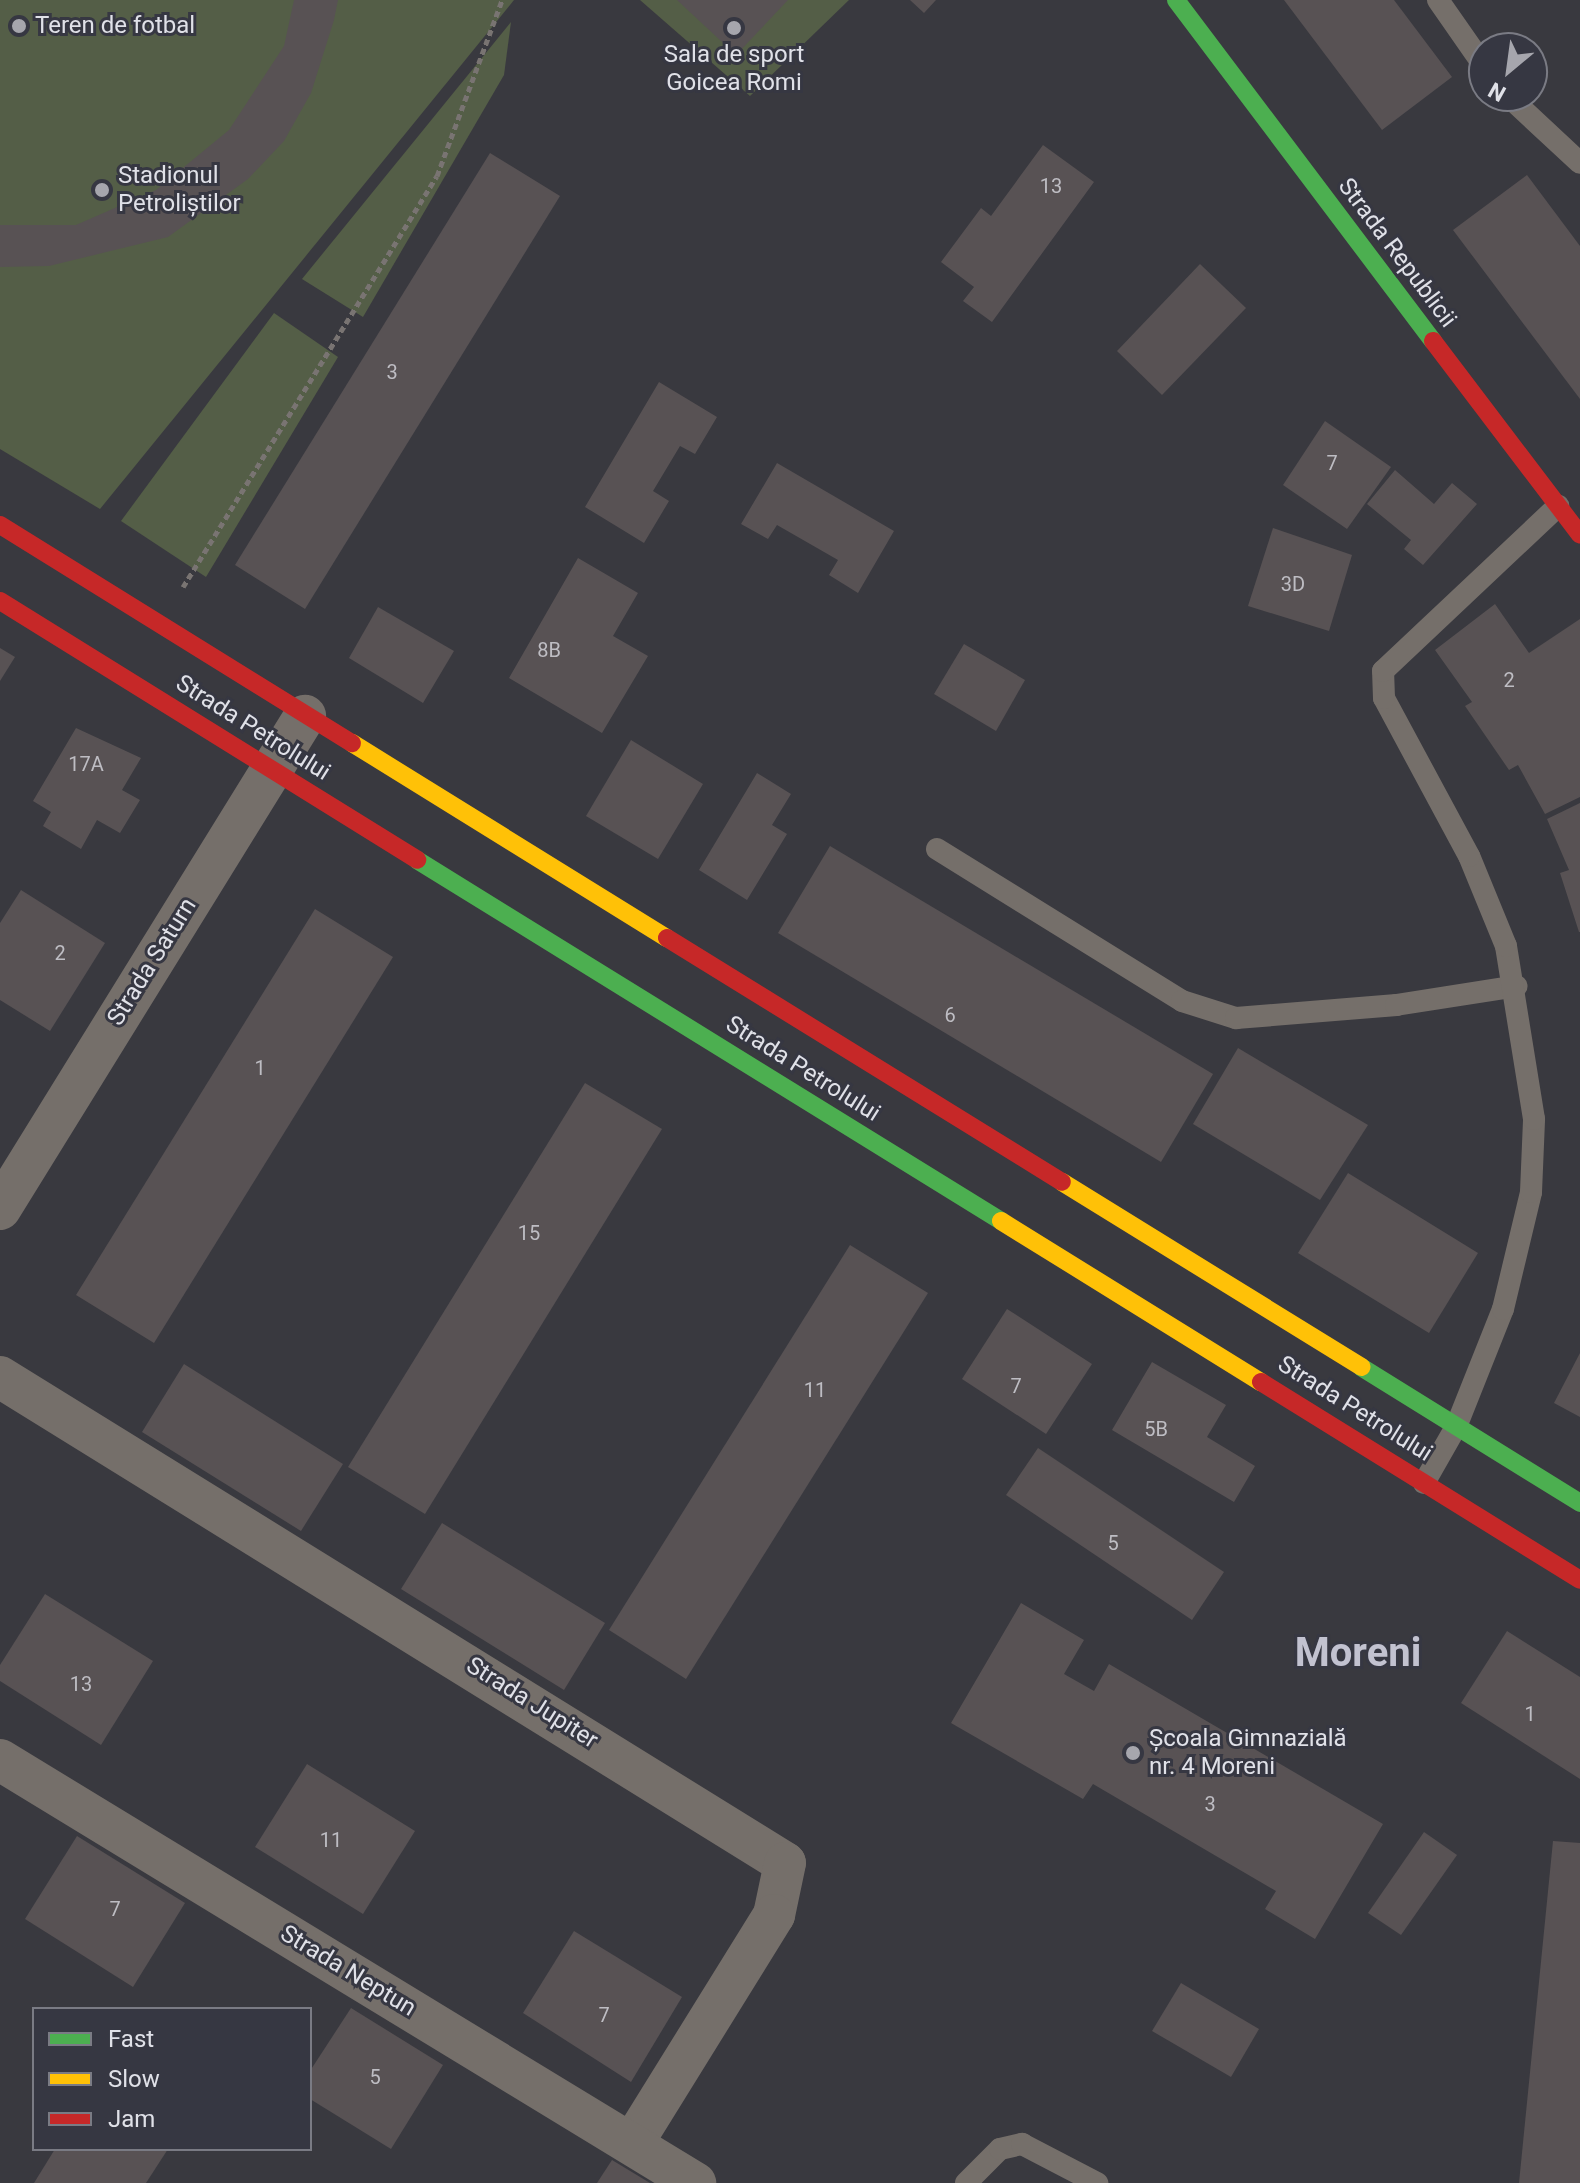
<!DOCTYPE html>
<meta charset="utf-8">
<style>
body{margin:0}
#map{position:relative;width:1580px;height:2183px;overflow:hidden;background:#39393f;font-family:Roboto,sans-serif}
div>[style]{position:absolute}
.green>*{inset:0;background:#545e47}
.building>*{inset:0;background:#585254}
.path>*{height:5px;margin-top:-2.5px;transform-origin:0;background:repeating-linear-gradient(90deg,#797472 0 6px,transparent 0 10px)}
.lane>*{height:22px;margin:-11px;padding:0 11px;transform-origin:11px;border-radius:11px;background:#756f6a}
.street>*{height:42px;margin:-21px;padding:0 21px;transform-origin:21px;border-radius:21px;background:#756f6a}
.fast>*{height:18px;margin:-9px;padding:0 9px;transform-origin:9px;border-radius:9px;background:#4caf50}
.slow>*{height:18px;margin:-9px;padding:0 9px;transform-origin:9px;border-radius:9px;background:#ffc107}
.jam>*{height:18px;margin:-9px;padding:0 9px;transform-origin:9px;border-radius:9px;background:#c62828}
.dots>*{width:22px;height:22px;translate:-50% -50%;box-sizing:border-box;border:4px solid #363742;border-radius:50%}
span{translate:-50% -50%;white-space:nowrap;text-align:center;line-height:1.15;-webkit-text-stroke:6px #363742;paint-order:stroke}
.number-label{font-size:20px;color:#bebdc3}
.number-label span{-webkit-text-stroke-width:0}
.poi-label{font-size:24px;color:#e0e1e8}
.left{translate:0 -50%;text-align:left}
.street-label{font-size:24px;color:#e0e1e8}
.town-label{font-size:40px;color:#c2c2d0;font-weight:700}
.legend{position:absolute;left:32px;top:2007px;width:280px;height:144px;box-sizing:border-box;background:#363742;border:2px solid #7a7b84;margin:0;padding:10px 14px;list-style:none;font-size:24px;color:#e0e1e8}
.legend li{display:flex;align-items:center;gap:16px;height:40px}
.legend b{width:40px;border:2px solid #7a7b84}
.north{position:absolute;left:1468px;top:32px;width:80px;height:80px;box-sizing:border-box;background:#363742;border:2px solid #7a7b84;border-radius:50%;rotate:209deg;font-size:22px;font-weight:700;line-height:32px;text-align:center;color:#e0e1e8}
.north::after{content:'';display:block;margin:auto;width:28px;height:36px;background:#a6a6ad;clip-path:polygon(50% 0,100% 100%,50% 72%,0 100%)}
</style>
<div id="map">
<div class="green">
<div style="clip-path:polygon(0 0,514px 0,100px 509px,0 449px)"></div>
<div style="clip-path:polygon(640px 0,849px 0,750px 96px)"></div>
<div style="clip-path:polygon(511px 22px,504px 75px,363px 317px,302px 279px)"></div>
<div style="clip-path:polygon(274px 313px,338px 357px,206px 577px,121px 521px)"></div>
</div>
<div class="building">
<div style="clip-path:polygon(294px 0,338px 0,334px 20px,311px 93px,284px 141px,248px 179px,168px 237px,49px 266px,0 267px,0 225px,76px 225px,156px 190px,229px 130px,284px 46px)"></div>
<div style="clip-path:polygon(677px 0,788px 0,736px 55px)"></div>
<div style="clip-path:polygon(910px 0,936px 0,924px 13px)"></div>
<div style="clip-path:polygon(1284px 0,1394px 0,1452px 77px,1382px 130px)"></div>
<div style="clip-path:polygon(1043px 145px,1094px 182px,992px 322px,963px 301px,974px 287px,941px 262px,981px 208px,991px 216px)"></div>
<div style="clip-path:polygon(490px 153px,560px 196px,305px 609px,235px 565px)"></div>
<div style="clip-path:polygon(1527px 175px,1580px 246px,1580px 399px,1453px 230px)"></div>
<div style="clip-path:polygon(1200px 264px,1246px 308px,1162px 395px,1117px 351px)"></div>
<div style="clip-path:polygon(659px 382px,717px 417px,695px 454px,680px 446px,653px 491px,669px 501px,644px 543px,585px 507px)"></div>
<div style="clip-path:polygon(1325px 421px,1391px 467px,1347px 529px,1283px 485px)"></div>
<div style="clip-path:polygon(777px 463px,894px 531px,858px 593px,829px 575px,838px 560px,777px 525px,768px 539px,741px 524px)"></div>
<div style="clip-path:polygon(1395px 470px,1434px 504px,1452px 483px,1477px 504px,1423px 565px,1404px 549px,1411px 540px,1367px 504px)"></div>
<div style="clip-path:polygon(1273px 528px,1352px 555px,1329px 631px,1248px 606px)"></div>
<div style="clip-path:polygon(578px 558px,638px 593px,613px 636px,648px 656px,602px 733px,509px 678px)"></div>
<div style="clip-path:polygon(1495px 604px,1529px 653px,1580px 619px,1580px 797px,1545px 814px,1518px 765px,1509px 770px,1465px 706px,1472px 702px,1435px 650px)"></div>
<div style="clip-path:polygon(378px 607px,454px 651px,423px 703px,349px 658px)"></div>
<div style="clip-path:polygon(964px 644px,1025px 680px,996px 731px,934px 694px)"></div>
<div style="clip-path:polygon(0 648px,15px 657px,0 681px)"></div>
<div style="clip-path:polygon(76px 728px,141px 758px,122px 790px,140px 800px,120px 833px,97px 820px,81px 849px,43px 826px,51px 812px,33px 801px)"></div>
<div style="clip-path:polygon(631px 740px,703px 784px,658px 859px,586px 816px)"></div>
<div style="clip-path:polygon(757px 773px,791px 794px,772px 825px,787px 834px,747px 900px,699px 870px)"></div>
<div style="clip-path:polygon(1580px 803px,1580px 932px,1579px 932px,1560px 873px,1569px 870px,1547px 819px)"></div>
<div style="clip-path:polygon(830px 846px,1213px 1074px,1161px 1162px,778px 933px)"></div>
<div style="clip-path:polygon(21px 890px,105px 943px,50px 1031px,0 1000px,0 923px)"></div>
<div style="clip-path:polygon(315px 909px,393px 957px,154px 1343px,76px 1295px)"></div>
<div style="clip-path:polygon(1238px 1048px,1368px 1125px,1320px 1200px,1193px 1124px)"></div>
<div style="clip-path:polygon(585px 1083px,662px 1129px,425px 1514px,348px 1467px)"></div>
<div style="clip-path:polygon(1348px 1173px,1478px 1253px,1429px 1333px,1298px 1253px)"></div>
<div style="clip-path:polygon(850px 1245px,928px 1293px,686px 1679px,609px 1630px)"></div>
<div style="clip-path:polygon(1007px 1309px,1092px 1364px,1046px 1434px,962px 1379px)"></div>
<div style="clip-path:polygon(1580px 1353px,1580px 1417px,1554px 1403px)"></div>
<div style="clip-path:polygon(1152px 1362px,1226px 1405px,1207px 1437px,1255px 1466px,1234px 1502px,1112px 1430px)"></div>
<div style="clip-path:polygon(184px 1364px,343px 1464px,301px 1531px,142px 1432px)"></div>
<div style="clip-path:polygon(1038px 1448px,1224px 1572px,1192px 1620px,1006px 1495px)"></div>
<div style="clip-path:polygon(442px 1523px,605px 1623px,564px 1690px,401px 1589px)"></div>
<div style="clip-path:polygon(45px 1594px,153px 1661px,101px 1745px,0 1681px,0 1665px)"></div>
<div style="clip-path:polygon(1021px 1603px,1084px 1640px,1064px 1674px,1094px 1691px,1109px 1664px,1383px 1824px,1315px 1939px,1265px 1909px,1276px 1891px,1093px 1784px,1083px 1799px,951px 1723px)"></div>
<div style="clip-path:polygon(1507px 1631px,1580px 1677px,1580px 1779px,1461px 1703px)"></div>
<div style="clip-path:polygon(307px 1764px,415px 1831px,363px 1914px,255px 1847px)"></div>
<div style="clip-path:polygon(1424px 1832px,1457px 1855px,1401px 1935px,1368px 1913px)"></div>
<div style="clip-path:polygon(77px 1836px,185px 1903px,133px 1987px,25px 1919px)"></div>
<div style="clip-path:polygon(1553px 1841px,1580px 1843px,1580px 2183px,1519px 2183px)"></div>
<div style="clip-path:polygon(574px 1931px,682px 1997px,631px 2082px,523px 2013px)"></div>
<div style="clip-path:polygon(1181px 1983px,1259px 2029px,1231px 2077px,1152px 2031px)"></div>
<div style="clip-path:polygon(351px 2008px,443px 2065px,391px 2149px,310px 2099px,310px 2071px)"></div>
<div style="clip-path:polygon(55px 2149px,168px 2149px,146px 2183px,34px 2183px)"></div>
<div style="clip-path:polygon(612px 2160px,650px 2183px,597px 2183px)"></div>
</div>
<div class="path">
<div style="left:183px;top:587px;width:483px;rotate:-58.3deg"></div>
<div style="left:437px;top:176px;width:188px;rotate:-69.7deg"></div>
</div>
<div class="lane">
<div style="left:1438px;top:0;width:80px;rotate:55.1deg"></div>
<div style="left:1508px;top:96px;width:98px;rotate:42.9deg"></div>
<div style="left:937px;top:849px;width:288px;rotate:31.8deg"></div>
<div style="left:1182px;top:1001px;width:57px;rotate:17.5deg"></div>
<div style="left:1236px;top:1018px;width:161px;rotate:-4.6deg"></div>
<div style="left:1396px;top:1005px;width:122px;rotate:-8.9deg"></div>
<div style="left:1424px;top:1483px;width:64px;rotate:-60.3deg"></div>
<div style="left:1456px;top:1427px;width:127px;rotate:-68.3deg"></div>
<div style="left:1503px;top:1309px;width:120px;rotate:-76.5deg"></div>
<div style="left:1531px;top:1192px;width:73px;rotate:-87.6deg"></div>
<div style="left:1534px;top:1119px;width:175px;rotate:-99.2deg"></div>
<div style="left:1506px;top:946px;width:97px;rotate:-112.3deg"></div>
<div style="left:1469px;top:856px;width:179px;rotate:-118.3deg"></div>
<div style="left:1384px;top:698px;width:27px;rotate:-92deg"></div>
<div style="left:1383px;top:671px;width:241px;rotate:-43.3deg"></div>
<div style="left:966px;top:2183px;width:48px;rotate:-45deg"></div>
<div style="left:1000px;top:2149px;width:23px;rotate:-13deg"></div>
<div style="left:1022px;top:2144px;width:85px;rotate:27.5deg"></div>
</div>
<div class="street">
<div style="left:0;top:1209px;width:580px;rotate:-58.26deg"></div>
<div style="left:0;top:1377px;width:923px;rotate:31.76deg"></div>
<div style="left:785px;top:1863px;width:53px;rotate:101.9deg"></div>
<div style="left:774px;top:1915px;width:269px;rotate:121.8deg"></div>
<div style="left:0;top:1760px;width:814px;rotate:31.33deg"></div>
</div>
<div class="fast">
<div style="left:1176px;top:0;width:427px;rotate:53deg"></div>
<div style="left:417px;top:860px;width:687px;rotate:31.72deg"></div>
<div style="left:1361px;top:1367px;width:258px;rotate:31.8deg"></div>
</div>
<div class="slow">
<div style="left:352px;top:743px;width:370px;rotate:31.8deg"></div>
<div style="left:1062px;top:1182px;width:352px;rotate:31.7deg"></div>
<div style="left:1001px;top:1221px;width:306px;rotate:31.8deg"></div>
</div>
<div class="jam">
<div style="left:1433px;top:341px;width:243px;rotate:52.8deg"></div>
<div style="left:0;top:525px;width:414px;rotate:31.8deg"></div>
<div style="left:0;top:601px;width:491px;rotate:31.8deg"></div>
<div style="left:667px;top:938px;width:464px;rotate:31.7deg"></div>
<div style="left:1261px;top:1382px;width:375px;rotate:31.8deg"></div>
</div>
<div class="dots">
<div style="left:19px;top:26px;background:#a6a6ad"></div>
<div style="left:734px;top:28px;background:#a6a6ad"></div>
<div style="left:102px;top:190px;background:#a6a6ad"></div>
<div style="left:1133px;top:1753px;background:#a6a6ad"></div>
</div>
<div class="number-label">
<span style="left:1051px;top:186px">13</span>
<span style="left:392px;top:372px">3</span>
<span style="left:1332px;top:463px">7</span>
<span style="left:1293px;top:584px">3D</span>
<span style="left:549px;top:650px">8B</span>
<span style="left:1509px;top:680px">2</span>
<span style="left:86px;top:764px">17A</span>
<span style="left:60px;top:953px">2</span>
<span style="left:950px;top:1015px">6</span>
<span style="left:260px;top:1068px">1</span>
<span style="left:529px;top:1233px">15</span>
<span style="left:1016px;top:1386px">7</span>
<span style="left:815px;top:1390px">11</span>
<span style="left:1156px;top:1429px">5B</span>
<span style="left:1113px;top:1543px">5</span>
<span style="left:81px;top:1684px">13</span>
<span style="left:1530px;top:1714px">1</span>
<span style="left:1210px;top:1804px">3</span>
<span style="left:331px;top:1840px">11</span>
<span style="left:115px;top:1909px">7</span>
<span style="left:604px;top:2015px">7</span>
<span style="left:375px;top:2077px">5</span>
</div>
<div class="poi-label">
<span class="left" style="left:35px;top:26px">Teren de fotbal</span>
<span style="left:734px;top:69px">Sala de sport<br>Goicea Romi</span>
<span class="left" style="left:118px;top:190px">Stadionul<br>Petroliștilor</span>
<span class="left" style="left:1149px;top:1753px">Școala Gimnazială<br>nr. 4 Moreni</span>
</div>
<div class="street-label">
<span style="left:1397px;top:253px;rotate:53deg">Strada Republicii</span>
<span style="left:253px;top:728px;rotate:32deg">Strada Petrolului</span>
<span style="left:152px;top:962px;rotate:-58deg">Strada Saturn</span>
<span style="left:803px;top:1069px;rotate:32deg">Strada Petrolului</span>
<span style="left:1355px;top:1409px;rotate:32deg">Strada Petrolului</span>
<span style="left:532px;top:1703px;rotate:32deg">Strada Jupiter</span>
<span style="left:348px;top:1971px;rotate:31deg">Strada Neptun</span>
</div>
<div class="town-label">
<span style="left:1358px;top:1653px">Moreni</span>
</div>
<ul class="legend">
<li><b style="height:10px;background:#4caf50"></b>Fast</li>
<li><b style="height:10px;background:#ffc107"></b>Slow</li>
<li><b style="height:10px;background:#c62828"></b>Jam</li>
</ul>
<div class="north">N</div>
</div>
